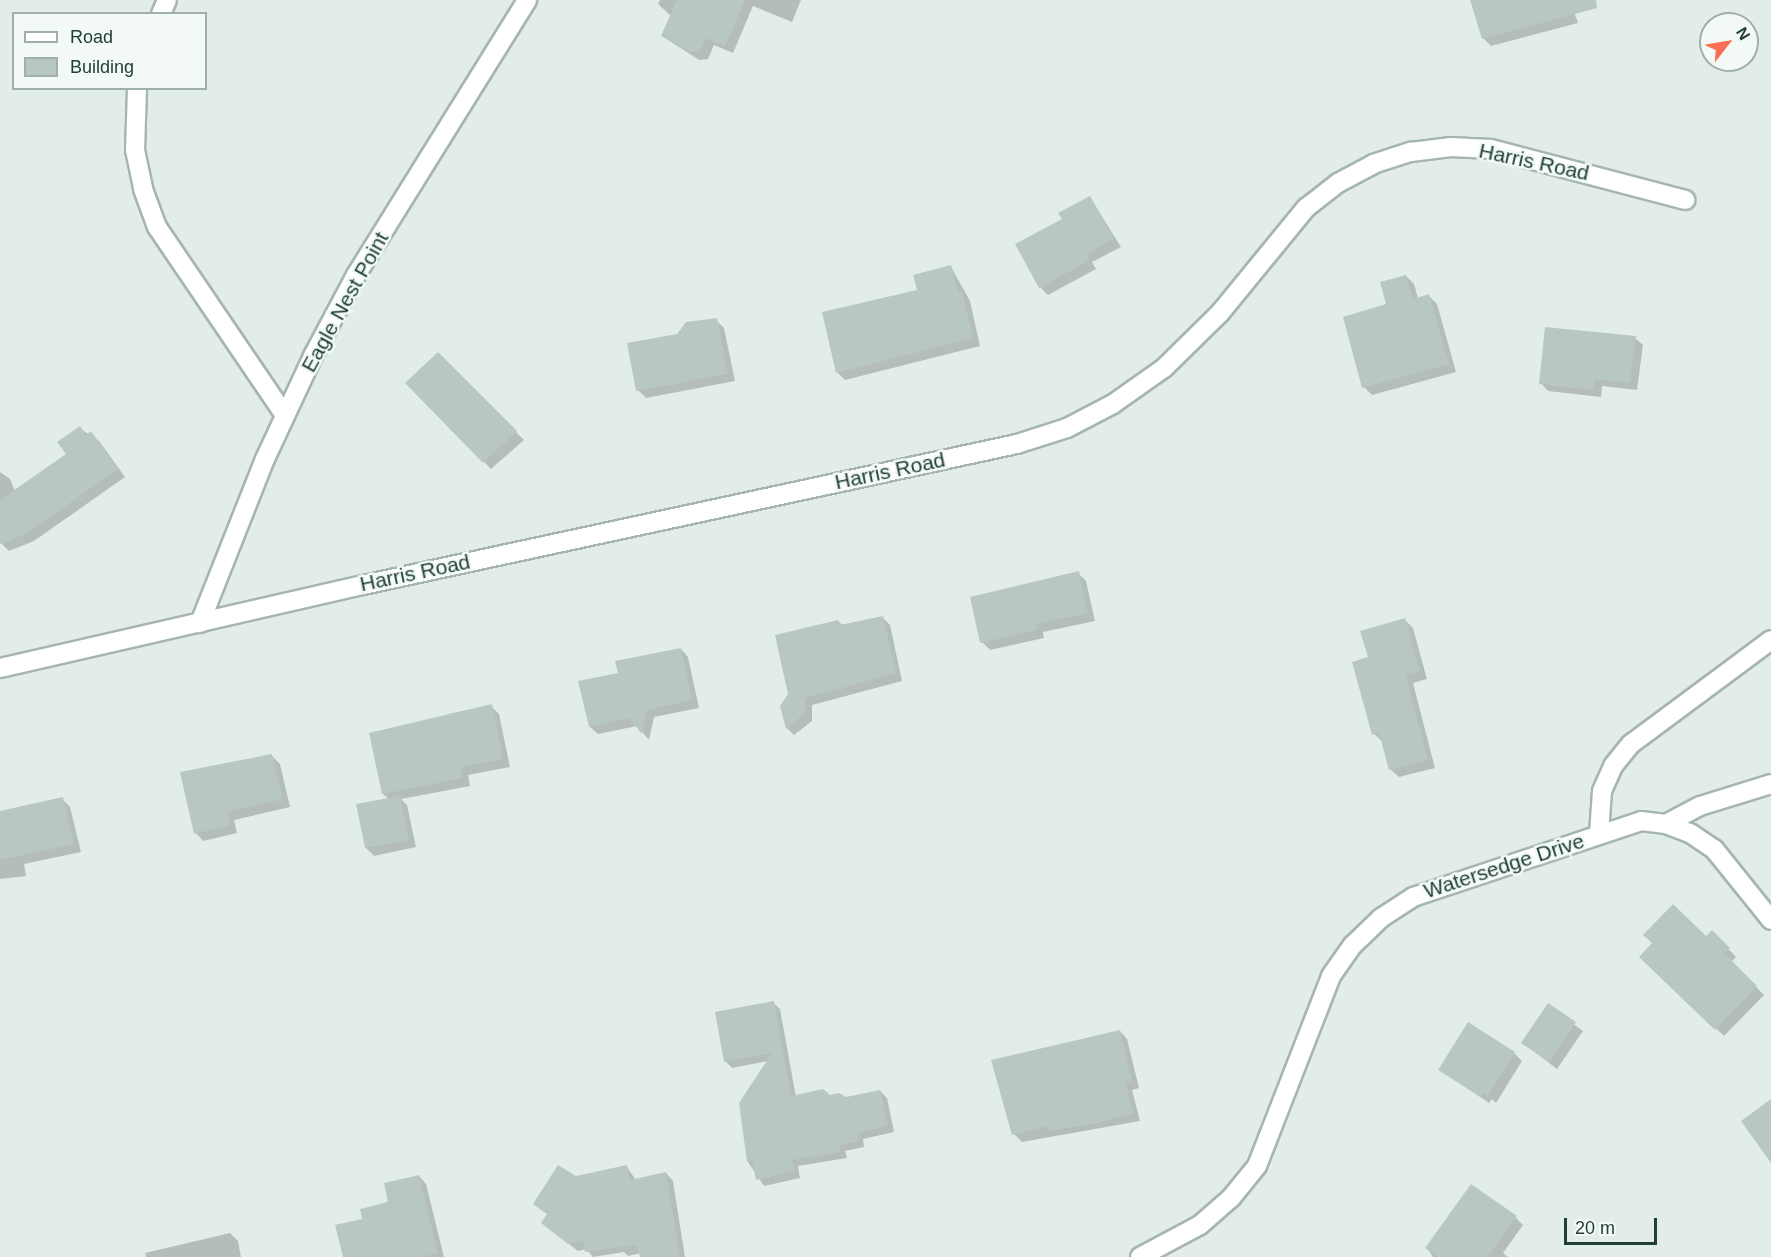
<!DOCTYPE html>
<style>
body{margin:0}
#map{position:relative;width:1771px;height:1257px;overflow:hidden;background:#e3ede8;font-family:Helvetica,sans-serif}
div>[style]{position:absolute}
.shadow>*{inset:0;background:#0003}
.building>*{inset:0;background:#b8c8c0}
.roads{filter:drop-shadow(2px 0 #a5b6af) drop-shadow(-2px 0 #a5b6af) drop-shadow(0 2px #a5b6af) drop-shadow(0 -2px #a5b6af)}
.minor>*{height:18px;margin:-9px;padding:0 9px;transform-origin:9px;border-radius:9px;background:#fff}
span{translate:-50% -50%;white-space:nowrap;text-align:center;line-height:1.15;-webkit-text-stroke:5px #f3faf6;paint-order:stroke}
.street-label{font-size:21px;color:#214035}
.legend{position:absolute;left:12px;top:12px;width:195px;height:78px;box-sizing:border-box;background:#f3faf6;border:2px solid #9fb0a9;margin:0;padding:8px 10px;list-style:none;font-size:18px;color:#214035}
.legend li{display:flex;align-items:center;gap:12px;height:30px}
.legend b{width:30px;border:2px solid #9fb0a9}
.north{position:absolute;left:1699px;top:12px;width:60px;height:60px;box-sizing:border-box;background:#f3faf6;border:2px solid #9fb0a9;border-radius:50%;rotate:59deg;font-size:16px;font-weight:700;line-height:24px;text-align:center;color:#214035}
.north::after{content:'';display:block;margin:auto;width:21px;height:27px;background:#f96e55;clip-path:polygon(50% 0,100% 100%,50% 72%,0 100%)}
.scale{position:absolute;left:1564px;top:1218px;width:93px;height:27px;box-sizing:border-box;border:3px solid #214035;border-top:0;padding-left:8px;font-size:18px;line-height:21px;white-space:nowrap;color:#214035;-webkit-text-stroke:4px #f3faf6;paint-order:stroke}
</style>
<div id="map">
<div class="shadow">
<div style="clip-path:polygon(660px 0,801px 0,792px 22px,753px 6px,733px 53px,714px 45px,708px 59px,699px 60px,662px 36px,671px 16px,658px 4px)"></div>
<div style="clip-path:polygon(1472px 0,1588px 0,1574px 12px,1578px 23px,1491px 46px,1483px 38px)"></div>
<div style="clip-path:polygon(1090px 197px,1121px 247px,1092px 262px,1096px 269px,1048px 295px,1040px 287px,1064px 219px)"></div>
<div style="clip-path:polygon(951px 267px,970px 301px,980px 346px,845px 380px,837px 372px,918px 291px)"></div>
<div style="clip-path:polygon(1406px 276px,1414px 284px,1418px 299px,1429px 296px,1437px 304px,1456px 372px,1372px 395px,1364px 387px,1388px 306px)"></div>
<div style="clip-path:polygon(716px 320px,724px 328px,735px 381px,646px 398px,638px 390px,677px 335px)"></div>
<div style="clip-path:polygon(1635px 338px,1643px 345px,1637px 390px,1602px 386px,1601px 397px,1548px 391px,1541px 383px)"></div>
<div style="clip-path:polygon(438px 354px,524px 440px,491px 469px,407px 383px)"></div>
<div style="clip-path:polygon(79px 428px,99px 441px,125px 477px,34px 541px,9px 551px,0 542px,0 472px,10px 479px,15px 491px,68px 454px)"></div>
<div style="clip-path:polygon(1078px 573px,1086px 581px,1095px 621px,1043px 632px,1044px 638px,990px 650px,982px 642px)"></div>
<div style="clip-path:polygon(882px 617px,890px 625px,902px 681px,812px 705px,812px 721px,794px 735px,787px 728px,838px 621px,843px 626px)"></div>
<div style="clip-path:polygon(1405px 620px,1413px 628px,1427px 679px,1413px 683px,1435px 768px,1399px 777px,1391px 770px,1383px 742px,1374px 734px,1370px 658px)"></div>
<div style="clip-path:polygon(681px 649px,688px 657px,699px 708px,654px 717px,649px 740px,637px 726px,598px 734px,590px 727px,619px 674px)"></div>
<div style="clip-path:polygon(491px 706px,499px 714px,510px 767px,468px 775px,470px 786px,401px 799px,407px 805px,416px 847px,374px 856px,366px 848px,389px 799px,383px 794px,449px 719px,448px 714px)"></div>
<div style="clip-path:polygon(272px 756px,280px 764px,290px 807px,234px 820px,237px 833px,203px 841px,196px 833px)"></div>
<div style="clip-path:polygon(62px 799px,70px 807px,81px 852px,24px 864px,26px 876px,0 879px,0 813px)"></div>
<div style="clip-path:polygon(1712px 932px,1736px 957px,1731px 962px,1764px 995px,1724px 1036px,1641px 957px,1706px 938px)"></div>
<div style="clip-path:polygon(773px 1003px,780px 1009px,796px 1097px,846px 1099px,880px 1091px,887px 1098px,894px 1132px,863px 1139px,864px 1147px,845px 1151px,847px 1158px,798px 1166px,800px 1178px,764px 1186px,748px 1162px,768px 1061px,732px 1068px,725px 1061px)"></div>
<div style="clip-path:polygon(1548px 1005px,1583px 1031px,1557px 1069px,1523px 1043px)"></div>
<div style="clip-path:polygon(1120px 1031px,1127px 1039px,1139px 1088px,1132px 1090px,1140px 1121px,1022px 1142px,1014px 1134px)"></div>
<div style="clip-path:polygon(1514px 1053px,1522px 1061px,1496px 1103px,1492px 1099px,1489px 1103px,1440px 1070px)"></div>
<div style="clip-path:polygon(626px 1166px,636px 1180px,666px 1173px,673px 1181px,685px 1257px,642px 1257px,641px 1253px,628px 1256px,624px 1252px,593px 1257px,586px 1249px,578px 1251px,551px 1230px,548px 1215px,535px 1204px,576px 1177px)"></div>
<div style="clip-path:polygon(419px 1176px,426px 1184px,444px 1257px,344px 1257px,364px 1220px)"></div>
<div style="clip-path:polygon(1516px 1218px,1523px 1225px,1503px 1253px,1508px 1257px,1433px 1257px,1427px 1248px)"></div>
<div style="clip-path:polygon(230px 1233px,238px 1241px,241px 1257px,146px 1257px,145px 1253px)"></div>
</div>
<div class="building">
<div style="clip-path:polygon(677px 0,745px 0,725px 46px,706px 38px,700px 52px,690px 52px,661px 36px)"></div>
<div style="clip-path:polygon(1470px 0,1596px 0,1597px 8px,1482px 39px)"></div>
<div style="clip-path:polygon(1090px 196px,1114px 239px,1086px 254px,1090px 260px,1039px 288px,1015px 244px,1062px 219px,1058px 213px)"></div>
<div style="clip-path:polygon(951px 265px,958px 292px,962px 291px,973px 338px,836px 373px,822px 312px,917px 290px,913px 275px)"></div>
<div style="clip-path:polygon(1406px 275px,1413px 299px,1429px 294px,1449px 364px,1362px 388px,1343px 317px,1386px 304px,1380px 282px)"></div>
<div style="clip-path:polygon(717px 318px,728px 374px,636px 391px,627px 343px,677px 334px,686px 322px)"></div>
<div style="clip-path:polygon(1545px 327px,1636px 336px,1630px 383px,1595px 379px,1593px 390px,1539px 384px)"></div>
<div style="clip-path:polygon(438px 352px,517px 431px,483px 463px,405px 383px)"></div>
<div style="clip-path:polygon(80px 426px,86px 435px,91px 431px,118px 469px,26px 534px,0 544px,0 500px,66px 454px,57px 442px)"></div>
<div style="clip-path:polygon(1079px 571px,1088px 613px,1036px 624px,1037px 630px,980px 643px,970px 597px)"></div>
<div style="clip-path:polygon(883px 616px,896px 673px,805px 698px,805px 713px,786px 729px,780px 706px,788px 694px,775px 635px,838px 620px,840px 625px)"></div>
<div style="clip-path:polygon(1405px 618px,1420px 671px,1406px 675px,1428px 760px,1389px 770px,1379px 733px,1372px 735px,1352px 662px,1368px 657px,1360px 631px)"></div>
<div style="clip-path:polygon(681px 648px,692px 700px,647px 710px,642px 734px,629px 718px,589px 727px,578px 681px,618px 673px,615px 661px)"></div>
<div style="clip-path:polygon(492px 704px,503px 759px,461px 767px,463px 778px,382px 794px,369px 733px)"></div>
<div style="clip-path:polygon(272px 754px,283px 799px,227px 812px,230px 825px,194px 834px,180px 772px)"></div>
<div style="clip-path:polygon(400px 796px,409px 840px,365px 848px,356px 804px)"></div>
<div style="clip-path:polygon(63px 797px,74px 844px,0 860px,0 811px)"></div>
<div style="clip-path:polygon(1673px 904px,1706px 936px,1712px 930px,1730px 948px,1724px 953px,1757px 986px,1715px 1030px,1639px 957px,1652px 943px,1643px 935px)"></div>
<div style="clip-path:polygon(774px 1001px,791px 1096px,823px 1089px,830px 1095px,839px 1093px,846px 1097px,880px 1090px,888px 1126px,857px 1133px,859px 1141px,839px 1145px,841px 1152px,792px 1160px,795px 1171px,756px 1180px,752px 1161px,747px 1162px,739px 1103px,772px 1053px,724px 1062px,715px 1012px)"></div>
<div style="clip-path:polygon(1548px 1003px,1576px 1022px,1549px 1062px,1521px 1043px)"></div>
<div style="clip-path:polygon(1468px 1022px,1515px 1052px,1488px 1096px,1483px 1093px,1481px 1097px,1438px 1070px)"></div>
<div style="clip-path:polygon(1120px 1030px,1132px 1081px,1125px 1082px,1133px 1113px,1096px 1123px,1049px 1131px,1048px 1126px,1012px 1135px,991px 1060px)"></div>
<div style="clip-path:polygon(1771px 1099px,1771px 1163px,1741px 1121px)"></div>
<div style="clip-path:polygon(558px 1165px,576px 1176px,627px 1165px,630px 1180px,666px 1172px,680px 1257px,640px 1257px,637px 1245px,585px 1252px,583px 1241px,568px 1244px,541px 1223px,547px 1214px,533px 1204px)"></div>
<div style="clip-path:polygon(419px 1175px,438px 1253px,420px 1257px,343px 1257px,335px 1225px,362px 1219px,360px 1209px,388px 1202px,384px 1183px)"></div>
<div style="clip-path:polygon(1471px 1184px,1517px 1216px,1487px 1257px,1438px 1257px,1425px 1248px)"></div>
</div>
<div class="roads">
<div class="minor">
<div style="left:161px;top:14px;width:15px;rotate:-67deg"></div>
<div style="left:137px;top:88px;width:62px;rotate:91.8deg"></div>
<div style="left:135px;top:150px;width:40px;rotate:78deg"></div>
<div style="left:143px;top:189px;width:40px;rotate:69.8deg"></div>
<div style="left:157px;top:227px;width:227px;rotate:55.8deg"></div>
<div style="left:200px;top:623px;width:176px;rotate:-68.4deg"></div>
<div style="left:265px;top:459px;width:114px;rotate:-65deg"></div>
<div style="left:313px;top:356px;width:92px;rotate:-62deg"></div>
<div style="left:356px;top:275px;width:324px;rotate:-58.1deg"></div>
<div style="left:0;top:668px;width:372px;rotate:-12.9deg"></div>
<div style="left:363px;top:585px;width:669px;rotate:-12.17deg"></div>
<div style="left:1017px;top:444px;width:52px;rotate:-17.7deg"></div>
<div style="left:1067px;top:428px;width:52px;rotate:-27.6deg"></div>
<div style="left:1113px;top:404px;width:62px;rotate:-35.2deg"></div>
<div style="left:1164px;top:368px;width:78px;rotate:-44.5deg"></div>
<div style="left:1220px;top:313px;width:136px;rotate:-50.7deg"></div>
<div style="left:1306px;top:208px;width:41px;rotate:-38deg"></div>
<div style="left:1338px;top:183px;width:40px;rotate:-28deg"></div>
<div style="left:1373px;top:164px;width:40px;rotate:-18deg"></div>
<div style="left:1411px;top:152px;width:40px;rotate:-7.1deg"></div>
<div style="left:1451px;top:147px;width:40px;rotate:2.9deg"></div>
<div style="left:1491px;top:149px;width:201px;rotate:14.7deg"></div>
<div style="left:1666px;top:824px;width:38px;rotate:-28deg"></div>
<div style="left:1700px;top:806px;width:74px;rotate:-17.2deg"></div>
<div style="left:1599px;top:834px;width:43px;rotate:-86deg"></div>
<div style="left:1602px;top:791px;width:27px;rotate:-66deg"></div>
<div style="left:1613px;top:766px;width:28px;rotate:-51deg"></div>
<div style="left:1631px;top:744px;width:174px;rotate:-36.6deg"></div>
<div style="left:1140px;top:1257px;width:68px;rotate:-28.1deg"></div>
<div style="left:1200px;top:1225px;width:41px;rotate:-41.1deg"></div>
<div style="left:1231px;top:1198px;width:41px;rotate:-50.9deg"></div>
<div style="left:1257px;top:1166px;width:204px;rotate:-68.7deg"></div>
<div style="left:1331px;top:976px;width:38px;rotate:-55deg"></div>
<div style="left:1353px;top:945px;width:39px;rotate:-44deg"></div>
<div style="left:1381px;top:918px;width:38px;rotate:-33deg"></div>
<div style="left:1413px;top:897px;width:240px;rotate:-18.4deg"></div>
<div style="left:1641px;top:821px;width:25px;rotate:7deg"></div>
<div style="left:1666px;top:824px;width:26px;rotate:21deg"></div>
<div style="left:1690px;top:833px;width:29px;rotate:34deg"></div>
<div style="left:1714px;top:849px;width:91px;rotate:51.2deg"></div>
</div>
</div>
<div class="street-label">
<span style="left:1534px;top:162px;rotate:12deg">Harris Road</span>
<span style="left:345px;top:302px;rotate:-61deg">Eagle Nest Point</span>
<span style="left:890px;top:471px;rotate:-12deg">Harris Road</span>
<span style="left:415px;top:573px;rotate:-12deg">Harris Road</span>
<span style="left:1504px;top:866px;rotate:-18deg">Watersedge Drive</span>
</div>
<ul class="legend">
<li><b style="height:8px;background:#fff"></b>Road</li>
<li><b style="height:16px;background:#b8c8c0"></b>Building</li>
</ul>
<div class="north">N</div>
<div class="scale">20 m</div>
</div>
